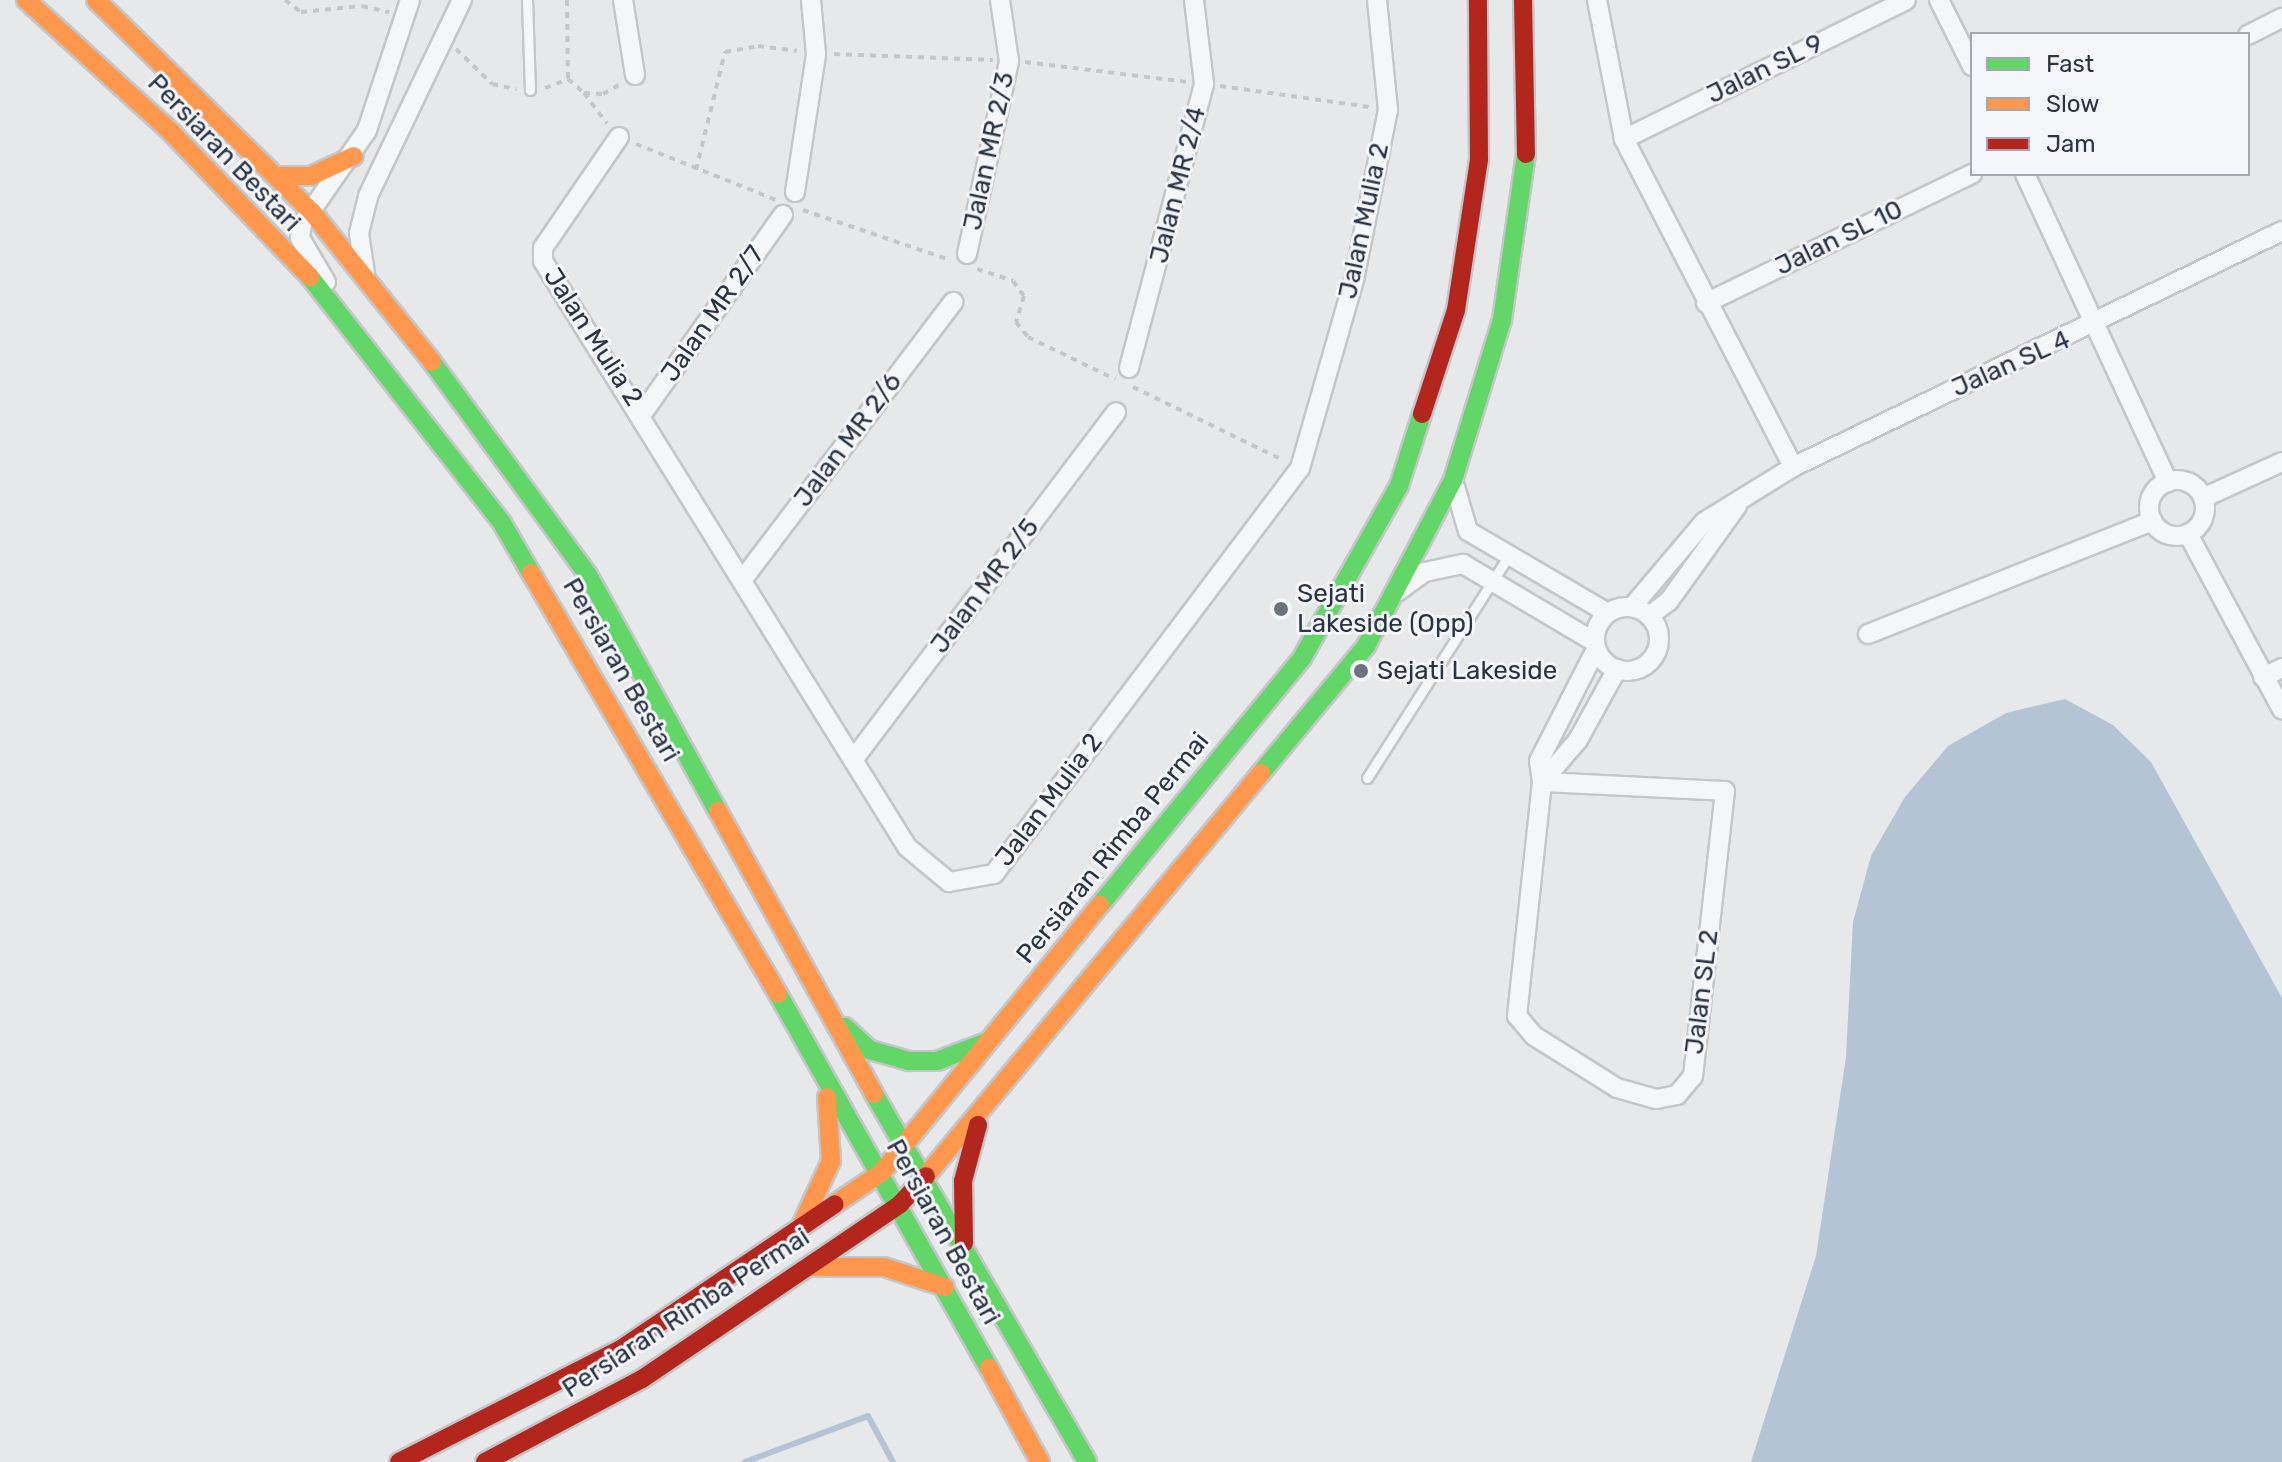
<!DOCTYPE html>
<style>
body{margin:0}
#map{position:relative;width:2282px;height:1462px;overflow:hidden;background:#e6e8ea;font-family:Rubik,sans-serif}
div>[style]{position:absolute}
.water>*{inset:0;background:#b4c4d5}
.stream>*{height:6px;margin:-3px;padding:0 3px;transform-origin:3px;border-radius:3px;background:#b4c4d5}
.path>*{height:4px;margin-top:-2px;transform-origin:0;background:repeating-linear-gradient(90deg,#c5c6ca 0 6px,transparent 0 12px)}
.roads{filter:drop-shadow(2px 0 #c4c6c8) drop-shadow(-2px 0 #c4c6c8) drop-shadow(0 2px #c4c6c8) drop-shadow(0 -2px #c4c6c8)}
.lane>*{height:9px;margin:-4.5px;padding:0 4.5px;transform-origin:4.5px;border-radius:4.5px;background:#f5f6f7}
.street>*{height:18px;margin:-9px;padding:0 9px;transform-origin:9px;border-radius:9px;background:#f5f6f7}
.street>.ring{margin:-9px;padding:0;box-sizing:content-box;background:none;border:18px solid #f5f6f7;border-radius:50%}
.fast>*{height:18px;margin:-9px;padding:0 9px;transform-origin:9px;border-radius:9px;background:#63d668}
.slow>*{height:18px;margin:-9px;padding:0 9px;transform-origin:9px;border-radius:9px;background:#ff974d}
.jam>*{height:18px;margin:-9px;padding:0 9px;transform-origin:9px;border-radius:9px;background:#b3261e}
.dots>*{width:22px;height:22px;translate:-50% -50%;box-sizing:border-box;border:4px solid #f4f6f9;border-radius:50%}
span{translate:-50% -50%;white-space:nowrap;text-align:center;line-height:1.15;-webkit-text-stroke:6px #f4f6f9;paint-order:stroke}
.street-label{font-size:26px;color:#2b3445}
.poi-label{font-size:26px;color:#2b3445}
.left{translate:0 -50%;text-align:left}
.legend{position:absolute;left:1970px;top:32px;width:280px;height:144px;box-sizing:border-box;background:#f4f6f9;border:2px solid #a4a8b1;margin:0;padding:10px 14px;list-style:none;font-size:24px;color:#2b3445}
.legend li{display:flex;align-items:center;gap:16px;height:40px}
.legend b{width:40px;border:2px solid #a4a8b1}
</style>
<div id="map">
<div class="water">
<div style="clip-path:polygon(2065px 699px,2113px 725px,2151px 762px,2282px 998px,2282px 1462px,1751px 1462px,1816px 1256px,1846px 1057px,1853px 922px,1871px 856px,1905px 797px,1948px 746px,2006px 713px)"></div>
</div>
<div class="stream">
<div style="left:745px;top:1462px;width:131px;rotate:-20.5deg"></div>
<div style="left:868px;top:1416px;width:52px;rotate:61.5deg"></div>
</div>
<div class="path">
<div style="left:285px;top:0;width:20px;rotate:37deg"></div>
<div style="left:301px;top:12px;width:61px;rotate:-5.6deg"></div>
<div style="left:362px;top:6px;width:28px;rotate:13deg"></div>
<div style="left:567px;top:0;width:79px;rotate:89.3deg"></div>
<div style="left:568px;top:79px;width:21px;rotate:41deg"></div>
<div style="left:584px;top:93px;width:19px;rotate:3deg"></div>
<div style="left:603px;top:94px;width:22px;rotate:-30deg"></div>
<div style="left:456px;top:49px;width:50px;rotate:44.2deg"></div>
<div style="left:492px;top:84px;width:25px;rotate:12deg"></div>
<div style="left:834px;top:54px;width:159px;rotate:2.2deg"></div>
<div style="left:1025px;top:62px;width:163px;rotate:7deg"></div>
<div style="left:1220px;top:86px;width:151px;rotate:8deg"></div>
<div style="left:545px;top:88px;width:25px;rotate:-21deg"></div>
<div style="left:584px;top:93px;width:38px;rotate:53deg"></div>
<div style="left:636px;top:144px;width:151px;rotate:21.8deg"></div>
<div style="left:696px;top:170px;width:122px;rotate:-76.2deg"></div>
<div style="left:725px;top:52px;width:34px;rotate:-10deg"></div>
<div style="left:758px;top:46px;width:39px;rotate:7deg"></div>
<div style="left:803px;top:210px;width:155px;rotate:18.8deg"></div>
<div style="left:977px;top:269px;width:38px;rotate:18deg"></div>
<div style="left:1013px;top:281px;width:19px;rotate:54deg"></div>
<div style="left:1024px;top:296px;width:27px;rotate:107deg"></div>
<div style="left:1016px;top:322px;width:19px;rotate:51deg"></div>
<div style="left:1028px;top:337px;width:97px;rotate:25.8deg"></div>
<div style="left:1133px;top:387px;width:167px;rotate:26deg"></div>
</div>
<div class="roads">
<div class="lane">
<div style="left:527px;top:0;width:90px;rotate:88.1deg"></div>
<div style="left:1367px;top:778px;width:264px;rotate:-57.5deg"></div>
</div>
<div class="street">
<div style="left:623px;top:0;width:76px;rotate:80.9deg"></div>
<div style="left:1597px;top:0;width:142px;rotate:79deg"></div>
<div style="left:1624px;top:139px;width:369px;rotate:62.7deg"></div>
<div style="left:1939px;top:0;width:74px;rotate:63.4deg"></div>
<div style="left:2248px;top:35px;width:38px;rotate:-27deg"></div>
<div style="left:619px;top:137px;width:135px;rotate:124.4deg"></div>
<div style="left:543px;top:248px;width:13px;rotate:90deg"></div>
<div style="left:543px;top:261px;width:690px;rotate:58.15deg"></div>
<div style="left:907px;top:847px;width:55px;rotate:39.8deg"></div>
<div style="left:949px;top:882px;width:46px;rotate:-10.1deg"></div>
<div style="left:994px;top:874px;width:508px;rotate:-52.99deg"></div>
<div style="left:1300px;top:468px;width:196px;rotate:-74deg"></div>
<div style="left:1354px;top:280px;width:173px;rotate:-78.7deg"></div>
<div style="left:1388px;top:110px;width:111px;rotate:-95.7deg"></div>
<div style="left:1624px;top:139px;width:314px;rotate:-26.2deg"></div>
<div style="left:2025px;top:174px;width:340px;rotate:65.1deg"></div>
<div style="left:795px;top:192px;width:140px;rotate:-81.3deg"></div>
<div style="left:816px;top:54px;width:54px;rotate:-95.3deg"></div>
<div style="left:967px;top:254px;width:198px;rotate:-77.7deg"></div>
<div style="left:1009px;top:61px;width:62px;rotate:-98.4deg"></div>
<div style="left:365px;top:274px;width:41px;rotate:-98.3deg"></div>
<div style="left:359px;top:233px;width:38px;rotate:-76deg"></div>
<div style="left:368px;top:196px;width:217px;rotate:-64.4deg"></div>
<div style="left:326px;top:282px;width:51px;rotate:-120.6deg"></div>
<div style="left:300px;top:238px;width:14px;rotate:-82deg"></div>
<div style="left:302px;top:224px;width:114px;rotate:-55.3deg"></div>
<div style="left:367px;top:130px;width:137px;rotate:-71.7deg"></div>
<div style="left:1706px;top:303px;width:296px;rotate:-25.9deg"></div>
<div style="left:1129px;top:368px;width:294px;rotate:-75.2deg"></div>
<div style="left:1204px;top:84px;width:85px;rotate:-96.8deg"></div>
<div style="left:642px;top:414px;width:244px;rotate:-54.7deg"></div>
<div style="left:1453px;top:480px;width:53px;rotate:73.6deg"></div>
<div style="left:1468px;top:531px;width:162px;rotate:30.4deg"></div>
<div class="ring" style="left:2149px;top:480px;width:38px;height:38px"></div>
<div style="left:2203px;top:498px;width:87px;rotate:-24.5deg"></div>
<div style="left:2188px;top:534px;width:199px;rotate:61.8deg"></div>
<div style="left:743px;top:579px;width:348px;rotate:-52.8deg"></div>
<div style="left:1397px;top:592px;width:34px;rotate:-36deg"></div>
<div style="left:1425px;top:572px;width:39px;rotate:-12deg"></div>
<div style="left:1463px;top:564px;width:153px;rotate:30.6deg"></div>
<div style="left:1632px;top:607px;width:111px;rotate:-49.7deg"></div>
<div style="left:1704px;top:522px;width:105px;rotate:-31.7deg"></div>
<div style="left:1793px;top:467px;width:543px;rotate:-25.76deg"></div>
<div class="ring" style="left:1595px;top:607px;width:46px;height:46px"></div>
<div style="left:1649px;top:616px;width:25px;rotate:-37deg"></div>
<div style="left:1669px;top:601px;width:117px;rotate:-54.4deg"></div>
<div style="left:1868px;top:634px;width:306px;rotate:-21.7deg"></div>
<div style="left:2263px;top:677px;width:21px;rotate:-25deg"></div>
<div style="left:853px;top:760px;width:436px;rotate:-52.9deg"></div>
<div style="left:1542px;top:782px;width:183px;rotate:2.8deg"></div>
<div style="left:1725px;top:791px;width:287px;rotate:96.4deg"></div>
<div style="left:1693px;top:1076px;width:25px;rotate:130deg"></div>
<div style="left:1677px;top:1095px;width:21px;rotate:169deg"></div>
<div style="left:1656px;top:1099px;width:41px;rotate:-164.2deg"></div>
<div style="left:1617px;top:1088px;width:98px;rotate:-147.9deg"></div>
<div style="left:1534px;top:1036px;width:26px;rotate:-130deg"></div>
<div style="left:1517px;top:1016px;width:235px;rotate:-83.9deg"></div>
<div style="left:1542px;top:782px;width:21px;rotate:-98deg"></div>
<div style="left:1539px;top:761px;width:126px;rotate:-63deg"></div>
<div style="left:1542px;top:782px;width:55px;rotate:-49.4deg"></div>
<div style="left:1578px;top:740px;width:81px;rotate:-61.2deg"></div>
</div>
<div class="fast">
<div style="left:310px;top:277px;width:312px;rotate:52deg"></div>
<div style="left:502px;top:523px;width:58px;rotate:59.9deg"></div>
<div style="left:432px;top:362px;width:264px;rotate:53.8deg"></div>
<div style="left:588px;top:575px;width:269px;rotate:61.2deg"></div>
<div style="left:1261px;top:773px;width:165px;rotate:-50.4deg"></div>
<div style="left:1366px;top:646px;width:187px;rotate:-62.3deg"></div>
<div style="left:1453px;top:480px;width:167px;rotate:-73deg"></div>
<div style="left:1502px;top:320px;width:168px;rotate:-81.8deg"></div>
<div style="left:1100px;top:905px;width:319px;rotate:-50.7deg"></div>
<div style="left:1302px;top:658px;width:197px;rotate:-60.6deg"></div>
<div style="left:1399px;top:486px;width:76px;rotate:-72.3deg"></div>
<div style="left:778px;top:994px;width:429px;rotate:60.6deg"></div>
<div style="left:845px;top:1027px;width:34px;rotate:43deg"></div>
<div style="left:870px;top:1050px;width:41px;rotate:15.8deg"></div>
<div style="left:909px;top:1061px;width:28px"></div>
<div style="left:937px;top:1061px;width:53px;rotate:-20.8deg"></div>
<div style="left:874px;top:1094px;width:425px;rotate:59.9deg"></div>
</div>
<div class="slow">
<div style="left:26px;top:0;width:196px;rotate:42.3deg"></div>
<div style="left:171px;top:132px;width:201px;rotate:46.2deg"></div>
<div style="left:96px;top:0;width:303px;rotate:44.5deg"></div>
<div style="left:312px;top:212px;width:192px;rotate:51.3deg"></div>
<div style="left:275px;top:176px;width:36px"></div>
<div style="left:311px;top:176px;width:47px;rotate:-24.9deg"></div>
<div style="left:531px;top:573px;width:488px;rotate:59.6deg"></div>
<div style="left:718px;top:811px;width:323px;rotate:61.1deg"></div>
<div style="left:926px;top:1176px;width:524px;rotate:-50.26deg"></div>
<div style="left:835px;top:1204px;width:57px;rotate:-34.2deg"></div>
<div style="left:882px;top:1172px;width:345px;rotate:-50.8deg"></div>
<div style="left:801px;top:1226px;width:72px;rotate:-65.2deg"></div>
<div style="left:831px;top:1161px;width:64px;rotate:-93.6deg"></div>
<div style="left:811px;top:1267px;width:73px"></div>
<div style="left:884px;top:1267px;width:64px;rotate:18.2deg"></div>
<div style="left:989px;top:1368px;width:107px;rotate:61.5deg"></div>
</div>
<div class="jam">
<div style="left:1523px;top:0;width:154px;rotate:88.9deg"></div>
<div style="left:1422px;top:414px;width:109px;rotate:-71.9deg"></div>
<div style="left:1456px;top:310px;width:153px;rotate:-81.3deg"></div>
<div style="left:1479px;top:159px;width:159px;rotate:-90.4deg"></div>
<div style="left:964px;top:1243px;width:62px;rotate:-90.9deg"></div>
<div style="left:963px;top:1181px;width:58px;rotate:-75deg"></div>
<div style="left:399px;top:1462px;width:249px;rotate:-27deg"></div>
<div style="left:621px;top:1349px;width:258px;rotate:-34.1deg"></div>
<div style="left:485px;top:1462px;width:178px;rotate:-27.9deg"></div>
<div style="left:642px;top:1379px;width:312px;rotate:-34.1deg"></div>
<div style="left:900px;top:1204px;width:38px;rotate:-47deg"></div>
</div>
</div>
<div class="dots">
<div style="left:1281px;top:609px;background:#6c737f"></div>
<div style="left:1361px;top:671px;background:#6c737f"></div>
</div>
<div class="street-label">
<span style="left:1765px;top:69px;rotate:-26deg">Jalan SL 9</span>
<span style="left:989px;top:151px;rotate:-78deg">Jalan MR 2/3</span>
<span style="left:224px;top:153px;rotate:46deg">Persiaran Bestari</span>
<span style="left:1178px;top:185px;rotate:-76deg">Jalan MR 2/4</span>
<span style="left:1364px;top:221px;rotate:-78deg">Jalan Mulia 2</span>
<span style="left:1839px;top:238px;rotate:-26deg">Jalan SL 10</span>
<span style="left:713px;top:314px;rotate:-55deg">Jalan MR 2/7</span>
<span style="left:593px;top:337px;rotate:57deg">Jalan Mulia 2</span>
<span style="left:2011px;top:364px;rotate:-24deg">Jalan SL 4</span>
<span style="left:848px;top:440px;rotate:-53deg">Jalan MR 2/6</span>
<span style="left:985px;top:586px;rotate:-53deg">Jalan MR 2/5</span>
<span style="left:621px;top:670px;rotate:60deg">Persiaran Bestari</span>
<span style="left:1049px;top:800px;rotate:-53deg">Jalan Mulia 2</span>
<span style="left:1113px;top:848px;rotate:-51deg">Persiaran Rimba Permai</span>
<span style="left:1702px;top:992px;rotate:-83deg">Jalan SL 2</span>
<span style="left:943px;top:1232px;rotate:61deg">Persiaran Bestari</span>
<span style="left:686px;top:1313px;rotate:-33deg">Persiaran Rimba Permai</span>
</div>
<div class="poi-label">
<span class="left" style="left:1297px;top:609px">Sejati<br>Lakeside (Opp)</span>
<span class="left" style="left:1377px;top:671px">Sejati Lakeside</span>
</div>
<ul class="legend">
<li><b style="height:10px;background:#63d668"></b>Fast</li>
<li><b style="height:10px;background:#ff974d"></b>Slow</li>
<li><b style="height:10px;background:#b3261e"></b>Jam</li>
</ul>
</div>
